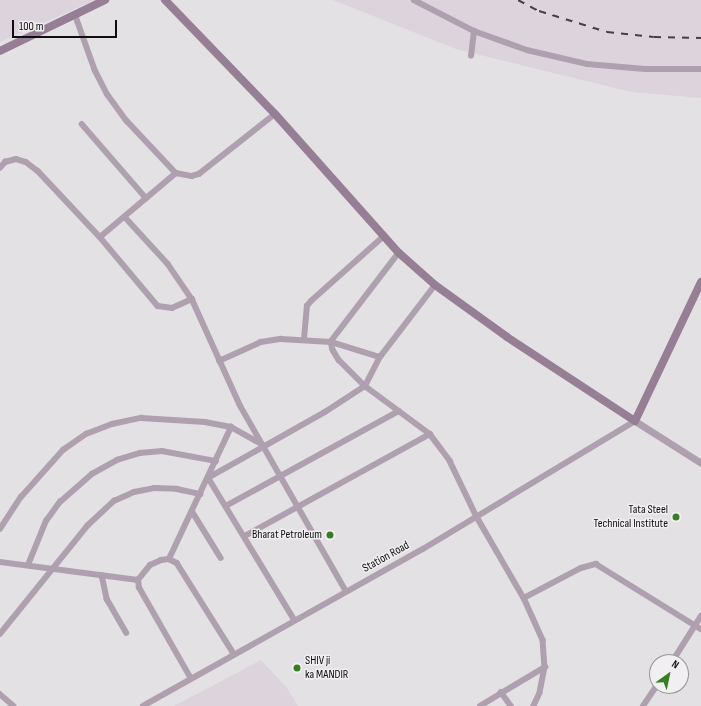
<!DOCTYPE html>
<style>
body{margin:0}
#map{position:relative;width:701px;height:706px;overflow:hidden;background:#e4e1e4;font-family:"Sofia Sans Condensed",sans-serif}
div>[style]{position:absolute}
.built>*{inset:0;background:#dcd3dc}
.minor>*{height:5.5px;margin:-2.75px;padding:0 2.75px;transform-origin:2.75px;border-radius:2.75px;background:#afa0af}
.tertiary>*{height:7px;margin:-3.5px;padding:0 3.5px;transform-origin:3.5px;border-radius:3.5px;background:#afa0af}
.secondary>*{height:8px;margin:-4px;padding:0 4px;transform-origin:4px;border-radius:4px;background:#967f95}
.rail>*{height:2px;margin-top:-1px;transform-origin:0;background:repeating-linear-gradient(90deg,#424142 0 7px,transparent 0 14px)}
.dots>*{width:11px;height:11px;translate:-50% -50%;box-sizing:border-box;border:2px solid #f2eff2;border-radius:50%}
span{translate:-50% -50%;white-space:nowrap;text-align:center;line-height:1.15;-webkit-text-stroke:3px #f2eff2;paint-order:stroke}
.poi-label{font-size:12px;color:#0f0e0f}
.right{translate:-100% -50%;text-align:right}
.left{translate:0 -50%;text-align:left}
.street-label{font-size:12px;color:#0f0e0f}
.north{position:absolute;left:649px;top:654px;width:40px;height:40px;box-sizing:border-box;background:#f2eff2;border:1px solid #979597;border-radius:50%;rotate:33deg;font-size:11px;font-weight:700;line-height:16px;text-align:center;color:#0f0e0f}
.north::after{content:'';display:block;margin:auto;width:14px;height:18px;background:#377e23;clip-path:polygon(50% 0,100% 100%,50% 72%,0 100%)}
.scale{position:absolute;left:12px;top:20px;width:105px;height:18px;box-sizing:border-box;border:2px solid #0f0e0f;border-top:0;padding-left:5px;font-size:12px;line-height:14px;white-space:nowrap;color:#0f0e0f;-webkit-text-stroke:3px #f2eff2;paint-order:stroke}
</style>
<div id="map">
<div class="built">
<div style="clip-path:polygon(0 0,95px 0,0 42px)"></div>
<div style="clip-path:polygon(333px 0,701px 0,701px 98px,631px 92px,456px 49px)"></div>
<div style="clip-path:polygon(261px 660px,287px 688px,298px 706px,174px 706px)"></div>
</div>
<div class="minor">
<div style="left:414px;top:0;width:68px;rotate:27.3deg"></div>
<div style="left:474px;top:31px;width:56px;rotate:19.7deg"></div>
<div style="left:527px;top:50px;width:62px;rotate:13.1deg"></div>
<div style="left:587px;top:64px;width:58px;rotate:4.9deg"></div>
<div style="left:645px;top:69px;width:56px"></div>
<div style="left:75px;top:14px;width:59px;rotate:70.3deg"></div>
<div style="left:95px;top:70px;width:28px;rotate:63deg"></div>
<div style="left:108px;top:95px;width:32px;rotate:54deg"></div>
<div style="left:127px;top:121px;width:71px;rotate:46.7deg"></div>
<div style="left:176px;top:173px;width:16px;rotate:11deg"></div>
<div style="left:192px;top:176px;width:7px;rotate:-16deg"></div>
<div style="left:199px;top:174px;width:97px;rotate:-38.3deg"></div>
<div style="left:471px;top:56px;width:25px;rotate:-83deg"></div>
<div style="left:82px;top:124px;width:98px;rotate:49.1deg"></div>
<div style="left:0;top:168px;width:8px;rotate:-50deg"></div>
<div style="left:5px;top:162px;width:11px;rotate:-15deg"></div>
<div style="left:16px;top:159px;width:10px;rotate:17deg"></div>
<div style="left:26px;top:162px;width:15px;rotate:37deg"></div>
<div style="left:38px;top:171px;width:91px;rotate:46.8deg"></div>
<div style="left:100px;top:237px;width:90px;rotate:50deg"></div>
<div style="left:158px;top:306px;width:14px;rotate:8deg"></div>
<div style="left:172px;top:308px;width:22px;rotate:-24deg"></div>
<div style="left:125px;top:217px;width:64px;rotate:47.5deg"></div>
<div style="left:168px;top:264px;width:42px;rotate:55.6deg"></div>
<div style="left:192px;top:299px;width:116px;rotate:65.6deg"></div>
<div style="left:240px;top:405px;width:214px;rotate:60.3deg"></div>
<div style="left:100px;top:237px;width:99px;rotate:-40.1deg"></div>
<div style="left:399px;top:253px;width:112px;rotate:127.4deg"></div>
<div style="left:331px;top:342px;width:8px;rotate:76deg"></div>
<div style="left:333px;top:350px;width:12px;rotate:59deg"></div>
<div style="left:339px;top:360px;width:37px;rotate:45deg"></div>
<div style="left:365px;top:386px;width:81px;rotate:36.4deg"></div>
<div style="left:430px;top:434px;width:34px;rotate:53deg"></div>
<div style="left:450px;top:461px;width:62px;rotate:64.3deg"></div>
<div style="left:477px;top:517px;width:94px;rotate:59.9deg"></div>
<div style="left:524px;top:598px;width:46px;rotate:65.7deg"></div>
<div style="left:543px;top:640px;width:27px;rotate:86deg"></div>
<div style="left:545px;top:667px;width:26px;rotate:101deg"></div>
<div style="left:540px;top:693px;width:14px;rotate:115deg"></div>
<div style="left:304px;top:339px;width:33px;rotate:-85deg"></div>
<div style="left:307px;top:306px;width:6px;rotate:-51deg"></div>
<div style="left:311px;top:301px;width:98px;rotate:-41.7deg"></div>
<div style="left:219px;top:361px;width:46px;rotate:-24.3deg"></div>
<div style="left:261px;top:342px;width:20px;rotate:-9deg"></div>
<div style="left:281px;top:339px;width:50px;rotate:3.4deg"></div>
<div style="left:331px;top:342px;width:51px;rotate:17deg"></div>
<div style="left:226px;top:506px;width:197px;rotate:-28.8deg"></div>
<div style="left:192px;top:511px;width:55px;rotate:58.3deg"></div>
<div style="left:0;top:529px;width:38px;rotate:-57deg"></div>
<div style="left:21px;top:497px;width:63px;rotate:-48.2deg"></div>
<div style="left:63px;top:450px;width:28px;rotate:-35deg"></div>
<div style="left:86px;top:434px;width:28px;rotate:-21deg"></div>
<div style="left:112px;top:424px;width:30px;rotate:-12deg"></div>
<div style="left:141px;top:418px;width:64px;rotate:3.6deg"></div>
<div style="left:205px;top:422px;width:26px;rotate:11deg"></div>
<div style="left:231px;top:427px;width:37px;rotate:29deg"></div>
<div style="left:245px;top:536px;width:211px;rotate:-28.9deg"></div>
<div style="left:169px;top:559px;width:146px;rotate:-64.8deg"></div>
<div style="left:0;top:562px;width:139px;rotate:7.4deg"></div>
<div style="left:28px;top:565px;width:48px;rotate:-67.8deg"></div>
<div style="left:46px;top:521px;width:24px;rotate:-54deg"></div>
<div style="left:60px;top:502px;width:43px;rotate:-41.2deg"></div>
<div style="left:92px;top:474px;width:29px;rotate:-29deg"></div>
<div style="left:117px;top:460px;width:24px;rotate:-17deg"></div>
<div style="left:140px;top:453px;width:22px;rotate:-5deg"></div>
<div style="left:162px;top:451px;width:55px;rotate:10.5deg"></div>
<div style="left:102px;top:575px;width:25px;rotate:78deg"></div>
<div style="left:107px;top:599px;width:39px;rotate:60deg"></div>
<div style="left:524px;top:598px;width:64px;rotate:-27.8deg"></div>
<div style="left:581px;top:568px;width:16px;rotate:-15deg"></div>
<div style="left:596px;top:564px;width:123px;rotate:31.8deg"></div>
<div style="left:294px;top:620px;width:166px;rotate:-121.2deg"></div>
<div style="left:208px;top:478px;width:134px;rotate:-29.4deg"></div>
<div style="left:325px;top:412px;width:48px;rotate:-33deg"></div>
<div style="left:365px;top:386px;width:33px;rotate:-63deg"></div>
<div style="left:380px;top:357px;width:91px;rotate:-52.6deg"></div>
<div style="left:0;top:634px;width:139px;rotate:-51.1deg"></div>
<div style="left:87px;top:526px;width:37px;rotate:-43deg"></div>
<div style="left:114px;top:501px;width:22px;rotate:-24deg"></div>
<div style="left:134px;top:492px;width:20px;rotate:-11deg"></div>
<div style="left:154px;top:488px;width:23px;rotate:2deg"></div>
<div style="left:177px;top:489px;width:24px;rotate:12deg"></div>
<div style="left:672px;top:662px;width:54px;rotate:-57.8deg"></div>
<div style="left:191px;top:679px;width:105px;rotate:-119.7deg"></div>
<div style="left:139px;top:588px;width:8px;rotate:-97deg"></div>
<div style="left:138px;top:580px;width:19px;rotate:-51deg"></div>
<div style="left:150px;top:565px;width:12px;rotate:-24deg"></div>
<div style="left:161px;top:560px;width:8px;rotate:-7deg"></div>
<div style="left:169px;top:559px;width:9px;rotate:27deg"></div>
<div style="left:177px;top:563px;width:107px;rotate:57.9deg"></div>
<div style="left:501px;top:692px;width:17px;rotate:54deg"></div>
<div style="left:0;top:694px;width:18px;rotate:41deg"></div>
<div style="left:143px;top:706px;width:321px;rotate:-29.3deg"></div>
<div style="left:423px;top:549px;width:248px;rotate:-31.1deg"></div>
<div style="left:480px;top:706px;width:76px;rotate:-31deg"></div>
<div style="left:643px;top:706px;width:25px;rotate:-56deg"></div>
</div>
<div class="tertiary">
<div style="left:635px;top:421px;width:78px;rotate:32.5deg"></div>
</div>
<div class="secondary">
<div style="left:165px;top:0;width:158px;rotate:46deg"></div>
<div style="left:275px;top:114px;width:186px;rotate:48.3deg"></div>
<div style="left:399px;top:253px;width:48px;rotate:41.6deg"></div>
<div style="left:435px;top:285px;width:89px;rotate:35.8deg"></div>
<div style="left:507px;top:337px;width:153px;rotate:33.3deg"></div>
<div style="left:635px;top:421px;width:154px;rotate:-64.6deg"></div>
<div style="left:0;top:51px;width:117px;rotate:-25.9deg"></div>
</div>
<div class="rail">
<div style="left:518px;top:0;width:24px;rotate:28deg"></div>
<div style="left:539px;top:11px;width:71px;rotate:17.2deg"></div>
<div style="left:607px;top:32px;width:47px;rotate:6.1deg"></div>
<div style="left:654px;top:37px;width:47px;rotate:1.2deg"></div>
</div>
<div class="dots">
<div style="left:676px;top:517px;background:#377e23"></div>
<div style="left:330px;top:535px;background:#377e23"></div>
<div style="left:297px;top:668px;background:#377e23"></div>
</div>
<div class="poi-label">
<span class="right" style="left:668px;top:517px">Tata Steel<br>Technical Institute</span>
<span class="right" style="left:322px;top:535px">Bharat Petroleum</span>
<span class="left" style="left:305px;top:668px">SHIV ji<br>ka MANDIR</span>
</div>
<div class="street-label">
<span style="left:386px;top:557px;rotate:-29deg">Station Road</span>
</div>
<div class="north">N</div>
<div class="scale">100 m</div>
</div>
